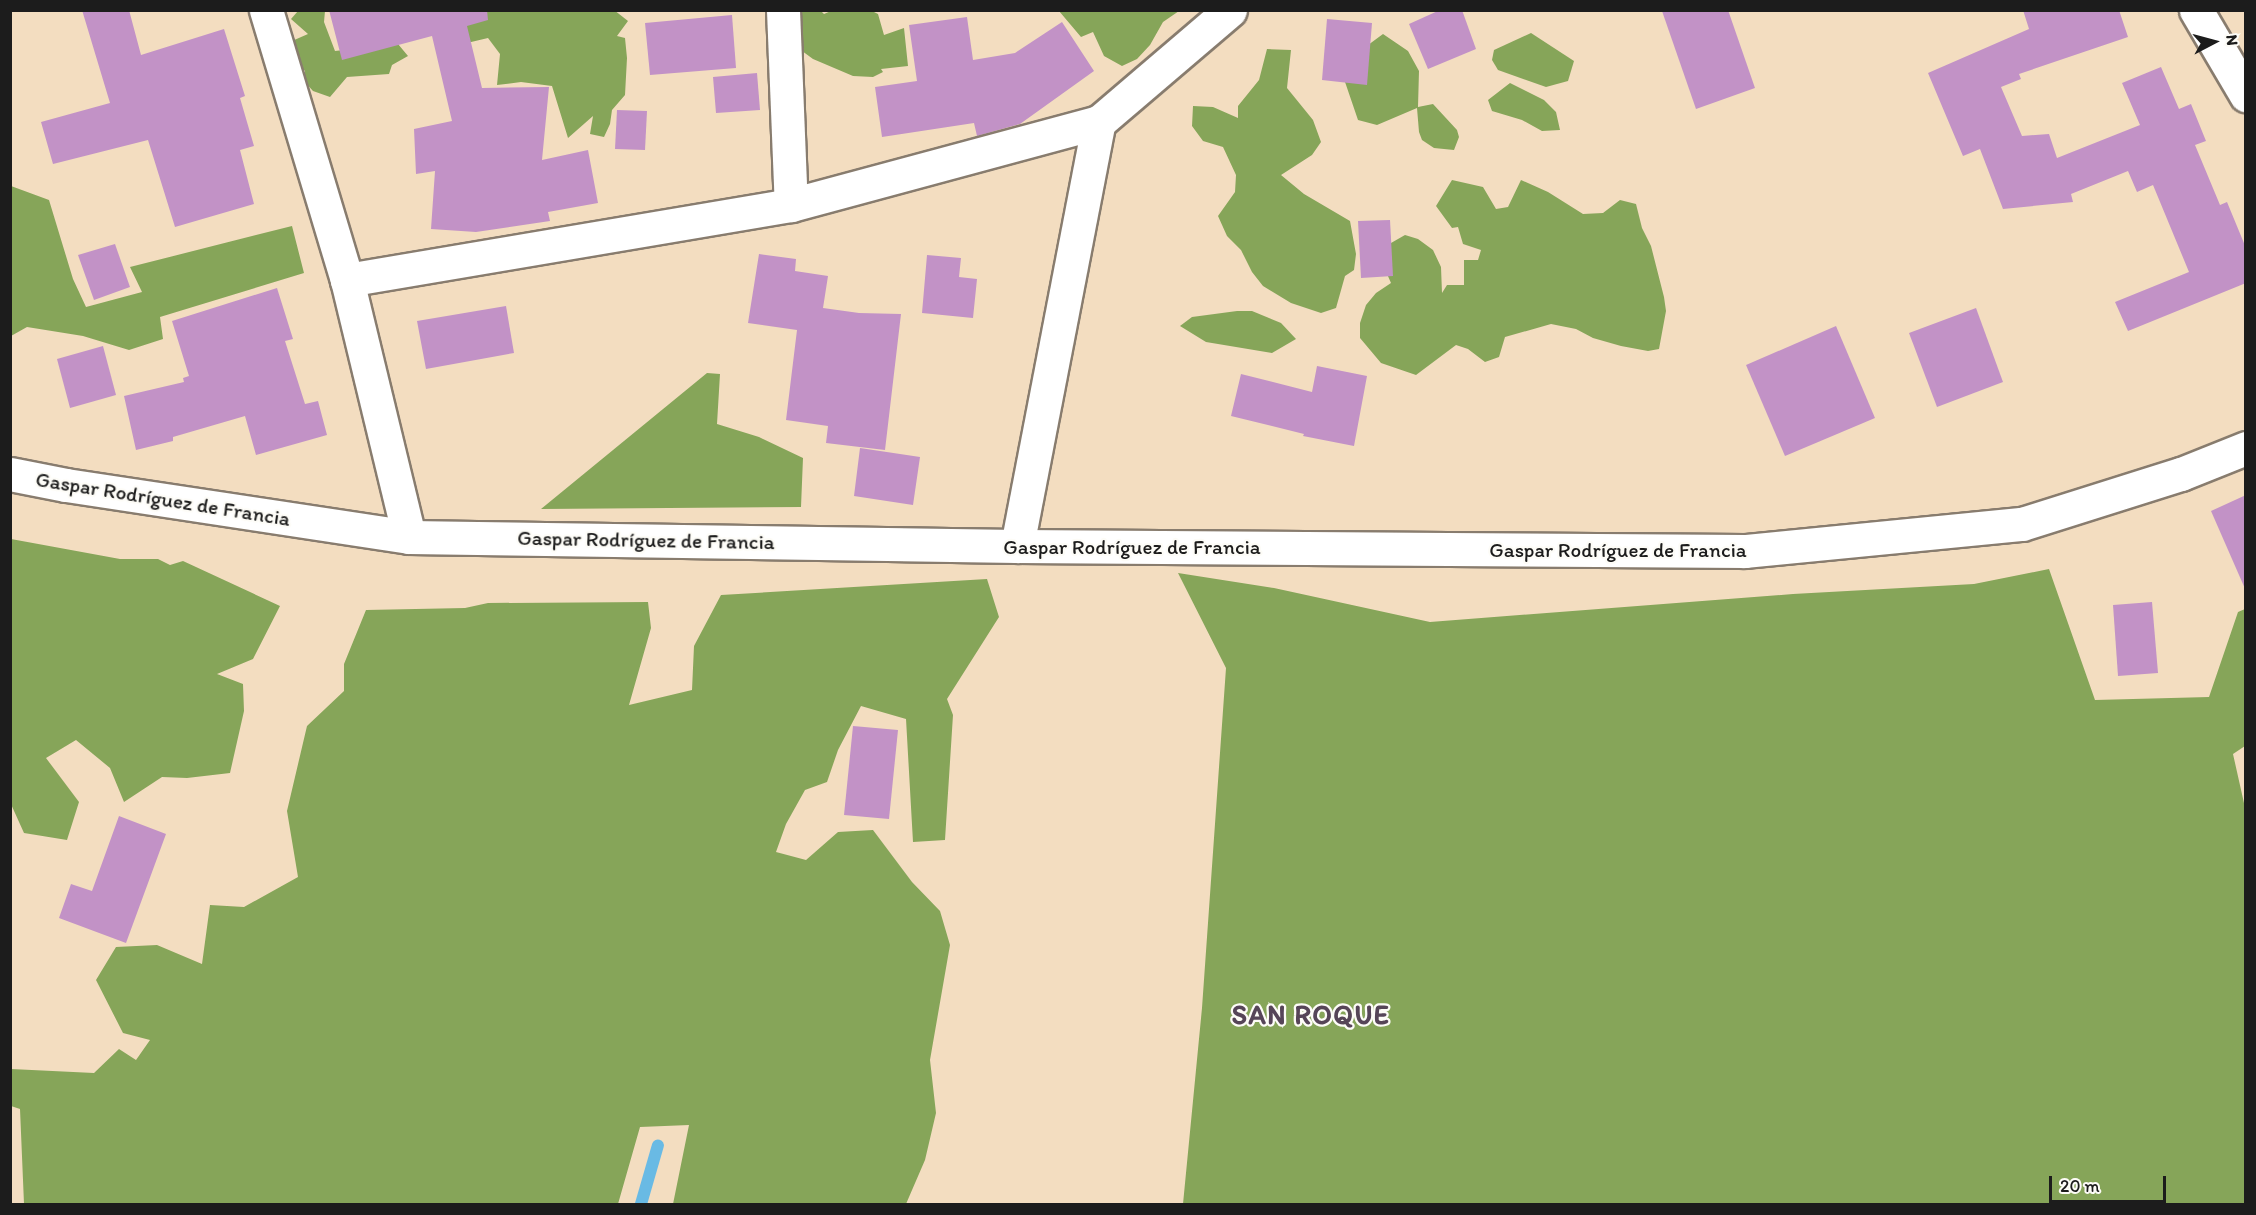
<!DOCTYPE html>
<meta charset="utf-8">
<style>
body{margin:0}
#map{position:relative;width:2256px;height:1215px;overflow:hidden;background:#f3ddc0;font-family:Itim,sans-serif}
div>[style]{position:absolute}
.forest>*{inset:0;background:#86a559}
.stream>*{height:12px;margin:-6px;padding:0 6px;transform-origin:6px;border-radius:6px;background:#69bae4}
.building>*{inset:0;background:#c292c6}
.roads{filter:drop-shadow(2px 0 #887c6e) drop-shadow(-2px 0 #887c6e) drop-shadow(0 2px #887c6e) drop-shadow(0 -2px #887c6e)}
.minor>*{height:33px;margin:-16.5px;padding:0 16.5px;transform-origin:16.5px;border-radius:16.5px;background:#fff}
span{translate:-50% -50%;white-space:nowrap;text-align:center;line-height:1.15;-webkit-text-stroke:4.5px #fdfcf7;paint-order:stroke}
.street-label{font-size:21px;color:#1c1c1c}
.district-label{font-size:27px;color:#564558;font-weight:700;letter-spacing:1.5px}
.frame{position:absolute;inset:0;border:12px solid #1c1c1c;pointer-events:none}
.north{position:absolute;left:2184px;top:12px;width:60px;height:60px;-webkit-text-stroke:4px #fdfcf7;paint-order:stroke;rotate:84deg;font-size:16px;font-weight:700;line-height:24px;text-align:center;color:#1c1c1c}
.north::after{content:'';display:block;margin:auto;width:21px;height:27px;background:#1c1c1c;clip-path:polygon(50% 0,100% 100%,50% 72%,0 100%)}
.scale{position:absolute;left:2049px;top:1176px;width:117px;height:27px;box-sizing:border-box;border:3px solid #1c1c1c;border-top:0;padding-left:8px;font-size:18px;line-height:21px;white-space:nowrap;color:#1c1c1c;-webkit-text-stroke:4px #fdfcf7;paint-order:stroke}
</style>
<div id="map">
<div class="forest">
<div style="clip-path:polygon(473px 10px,614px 10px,628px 21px,617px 36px,625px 38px,627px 58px,625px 95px,612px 110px,610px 124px,604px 137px,590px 134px,593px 116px,568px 138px,552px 86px,521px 82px,497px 85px,500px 54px,488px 38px,450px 47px)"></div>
<div style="clip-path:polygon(298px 11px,325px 11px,324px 22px,335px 51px,398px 44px,408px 56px,392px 65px,389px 74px,347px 77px,330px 97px,313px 91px,304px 81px,305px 71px,297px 63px,292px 41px,308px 34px,291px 19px)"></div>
<div style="clip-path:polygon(804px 11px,821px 11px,824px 14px,831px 11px,872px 11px,878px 14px,884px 35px,904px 28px,908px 66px,881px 69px,883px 72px,873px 77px,853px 76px,813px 59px,798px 48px,799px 14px)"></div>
<div style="clip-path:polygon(1059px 11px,1179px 11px,1163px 22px,1150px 45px,1137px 59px,1122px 66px,1104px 56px,1093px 32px,1081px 37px)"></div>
<div style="clip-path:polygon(1531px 33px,1574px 61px,1568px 81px,1546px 87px,1498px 70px,1492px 60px,1494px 50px)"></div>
<div style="clip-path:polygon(1383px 34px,1408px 51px,1419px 71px,1418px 107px,1433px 104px,1457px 130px,1459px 137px,1454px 150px,1434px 148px,1422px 140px,1419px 132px,1417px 108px,1377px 125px,1358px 120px,1344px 79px,1364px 48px)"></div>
<div style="clip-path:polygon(1267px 49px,1291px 50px,1287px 88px,1313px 120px,1321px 142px,1312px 155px,1281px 175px,1304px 194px,1350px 221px,1356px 254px,1354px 270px,1345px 276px,1336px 308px,1321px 313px,1291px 303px,1263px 286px,1252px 272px,1241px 250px,1227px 236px,1218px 216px,1235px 192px,1236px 175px,1223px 147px,1203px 141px,1192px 126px,1193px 106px,1213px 107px,1238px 118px,1238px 106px,1259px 80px)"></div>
<div style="clip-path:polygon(1510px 83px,1544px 100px,1556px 112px,1560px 130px,1542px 131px,1522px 120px,1492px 111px,1488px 100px)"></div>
<div style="clip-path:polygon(1452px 180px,1483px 187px,1496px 209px,1508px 207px,1521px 180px,1548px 192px,1583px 214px,1603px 213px,1620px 200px,1636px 204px,1642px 228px,1651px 246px,1664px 297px,1666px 311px,1659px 349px,1648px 351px,1621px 346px,1593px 338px,1576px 329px,1551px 324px,1505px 337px,1499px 357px,1485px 362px,1468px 349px,1456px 345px,1416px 375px,1381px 363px,1360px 338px,1360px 323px,1366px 305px,1376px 293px,1391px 283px,1377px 251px,1405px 235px,1418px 239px,1433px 250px,1441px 267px,1442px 293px,1447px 285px,1464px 285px,1464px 260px,1478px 260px,1481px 250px,1463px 244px,1458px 227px,1452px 228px,1436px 206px)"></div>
<div style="clip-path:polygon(11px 186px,49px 200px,73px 279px,86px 307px,142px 292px,130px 267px,292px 226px,304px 273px,160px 317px,163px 339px,129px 350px,83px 336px,27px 327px,11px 336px)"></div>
<div style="clip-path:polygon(1237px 311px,1252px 311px,1281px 323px,1296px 339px,1272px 353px,1206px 342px,1180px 326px,1192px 317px)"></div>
<div style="clip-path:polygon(707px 373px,720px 374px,717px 424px,759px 437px,803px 458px,801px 507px,541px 509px)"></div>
<div style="clip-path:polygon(11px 539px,120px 559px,158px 559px,170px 565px,183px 561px,280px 606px,253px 659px,217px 674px,243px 684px,244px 711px,230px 773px,187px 778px,162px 777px,124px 802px,110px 768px,76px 740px,46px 758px,79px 802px,67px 840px,24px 833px,10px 802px)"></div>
<div style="clip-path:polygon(2049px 569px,2095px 700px,2209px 697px,2238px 612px,2245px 609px,2245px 746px,2233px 754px,2246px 812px,2245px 1204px,1183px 1204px,1202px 1008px,1226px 668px,1178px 573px,1274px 588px,1430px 622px,1793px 594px,1974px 584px)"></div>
<div style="clip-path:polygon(987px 579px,999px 617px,947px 699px,953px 715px,945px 840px,913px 842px,906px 719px,861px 706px,838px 750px,827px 782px,805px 790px,786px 824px,776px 852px,806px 860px,838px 832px,873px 830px,912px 882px,940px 911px,950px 945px,930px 1060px,936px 1113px,925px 1160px,906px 1204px,673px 1204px,689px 1125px,640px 1127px,618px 1204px,24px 1204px,20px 1109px,11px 1106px,11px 1069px,94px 1073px,119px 1049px,136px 1060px,150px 1040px,123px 1033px,96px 980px,116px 947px,157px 945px,202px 964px,210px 905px,244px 907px,298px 877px,287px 811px,307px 726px,344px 691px,344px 664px,366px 610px,465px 608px,488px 603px,648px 602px,651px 628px,629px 705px,692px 690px,694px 646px,721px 595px)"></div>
</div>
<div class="stream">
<div style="left:641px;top:1204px;width:61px;rotate:-73.9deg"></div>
</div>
<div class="building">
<div style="clip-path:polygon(82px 10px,129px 10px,141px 55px,224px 29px,245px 96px,240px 98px,254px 146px,240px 150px,254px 204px,175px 227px,148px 140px,53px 164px,41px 122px,110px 103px)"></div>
<div style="clip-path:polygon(329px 10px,487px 10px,488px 20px,467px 26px,482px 88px,549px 87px,542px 160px,588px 150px,598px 203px,548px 212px,550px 221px,476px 232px,431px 229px,435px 171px,416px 174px,414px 129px,452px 121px,432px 36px,342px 60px)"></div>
<div style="clip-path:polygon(1440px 10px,1462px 10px,1476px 49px,1428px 69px,1409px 24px)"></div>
<div style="clip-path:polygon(1687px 10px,1728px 10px,1755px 88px,1696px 109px,1662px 11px)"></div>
<div style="clip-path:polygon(2023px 10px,2119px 10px,2128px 37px,2019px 74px,2021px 79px,2001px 87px,2022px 136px,2049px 134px,2057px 158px,2140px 125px,2122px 83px,2161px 67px,2179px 109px,2191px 104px,2206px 141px,2195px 145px,2220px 205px,2227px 202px,2246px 248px,2246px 283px,2128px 331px,2115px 302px,2189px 272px,2153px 185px,2137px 192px,2128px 171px,2071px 194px,2073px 202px,2003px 209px,1980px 149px,1963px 156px,1928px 73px,2029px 29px)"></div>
<div style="clip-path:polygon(732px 15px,736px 68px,650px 75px,645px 23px)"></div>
<div style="clip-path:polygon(967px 17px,973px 60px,1015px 53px,1062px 22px,1094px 71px,1020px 124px,977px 136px,974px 123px,882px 137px,875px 87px,917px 81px,909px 25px)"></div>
<div style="clip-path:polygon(1327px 19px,1372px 23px,1367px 85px,1322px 80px)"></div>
<div style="clip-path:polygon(757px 73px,760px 110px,716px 113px,713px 77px)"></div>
<div style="clip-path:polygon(617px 110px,647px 111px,645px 150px,615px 149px)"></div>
<div style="clip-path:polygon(1390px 220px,1393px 276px,1361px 278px,1358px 221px)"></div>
<div style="clip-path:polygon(115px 244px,130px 287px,94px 300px,78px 255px)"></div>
<div style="clip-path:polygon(759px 254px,796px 259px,795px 271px,828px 276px,823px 308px,859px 313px,901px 314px,885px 450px,826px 443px,828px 426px,786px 420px,797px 330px,748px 323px)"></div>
<div style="clip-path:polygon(927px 255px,961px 258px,959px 277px,977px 279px,973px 318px,922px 313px)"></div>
<div style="clip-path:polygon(277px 288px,293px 339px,285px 341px,305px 404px,318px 401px,327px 435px,256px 455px,245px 416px,173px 437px,173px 441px,136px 450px,124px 396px,184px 382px,183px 378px,189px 376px,172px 321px)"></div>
<div style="clip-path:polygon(506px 306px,514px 353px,426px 369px,417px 321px)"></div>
<div style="clip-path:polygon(1976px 308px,2003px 382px,1937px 407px,1909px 333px)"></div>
<div style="clip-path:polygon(1836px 326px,1875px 418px,1785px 456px,1746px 365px)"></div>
<div style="clip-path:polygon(103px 346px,116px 395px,70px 408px,57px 359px)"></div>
<div style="clip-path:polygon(1317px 366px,1367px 376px,1354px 446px,1303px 436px,1304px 434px,1231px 416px,1241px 374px,1312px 392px)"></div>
<div style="clip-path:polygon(860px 448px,920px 457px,913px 505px,854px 496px)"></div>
<div style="clip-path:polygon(2246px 495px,2246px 591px,2211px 511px)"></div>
<div style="clip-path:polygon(2152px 602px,2158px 673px,2118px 676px,2113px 605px)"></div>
<div style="clip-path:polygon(853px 726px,898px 730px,889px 819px,844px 815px)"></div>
<div style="clip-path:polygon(119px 816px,166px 834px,126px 943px,59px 918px,71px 884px,92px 891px)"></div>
</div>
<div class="roads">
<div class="minor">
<div style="left:266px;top:10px;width:282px;rotate:73.3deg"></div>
<div style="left:347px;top:280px;width:264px;rotate:76.4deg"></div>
<div style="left:783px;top:10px;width:195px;rotate:87.7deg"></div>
<div style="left:2196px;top:10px;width:99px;rotate:59.5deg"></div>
<div style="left:347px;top:280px;width:450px;rotate:-9.6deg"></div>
<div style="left:791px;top:205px;width:319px;rotate:-15.1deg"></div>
<div style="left:10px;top:474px;width:57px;rotate:11.1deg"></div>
<div style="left:66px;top:485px;width:347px;rotate:8.6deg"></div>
<div style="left:409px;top:537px;width:608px;rotate:0.85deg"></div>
<div style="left:1017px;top:546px;width:728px;rotate:0.39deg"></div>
<div style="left:1745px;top:551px;width:278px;rotate:-5.6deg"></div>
<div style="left:2022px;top:524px;width:167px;rotate:-17.5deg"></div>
<div style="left:2181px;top:474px;width:70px;rotate:-21.8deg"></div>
<div style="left:1017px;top:546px;width:432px;rotate:-79.1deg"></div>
<div style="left:1099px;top:122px;width:172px;rotate:-40.5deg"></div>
</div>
</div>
<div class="street-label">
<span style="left:163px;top:499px;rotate:9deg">Gaspar Rodríguez de Francia</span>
<span style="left:646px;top:540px;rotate:1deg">Gaspar Rodríguez de Francia</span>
<span style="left:1132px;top:547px">Gaspar Rodríguez de Francia</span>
<span style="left:1618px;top:550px">Gaspar Rodríguez de Francia</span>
</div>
<div class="district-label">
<span style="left:1311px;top:1015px">SAN ROQUE</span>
</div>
<div class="frame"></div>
<div class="north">N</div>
<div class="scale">20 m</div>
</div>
